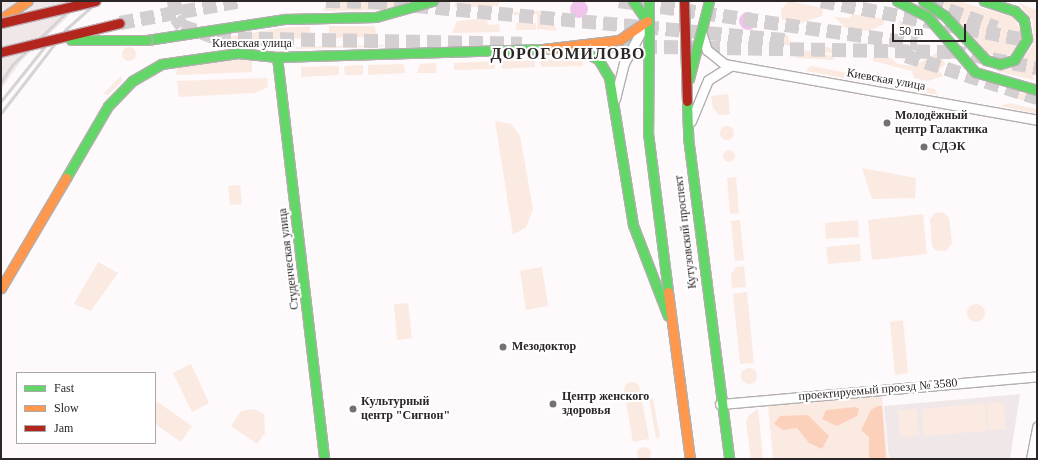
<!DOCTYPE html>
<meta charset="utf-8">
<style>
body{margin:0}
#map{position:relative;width:1038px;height:460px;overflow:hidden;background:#fef9fa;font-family:Georgia,serif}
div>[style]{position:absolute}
.built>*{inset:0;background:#f0e7e8}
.green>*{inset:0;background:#fbeae2}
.round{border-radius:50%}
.forest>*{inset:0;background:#fcd1bb}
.water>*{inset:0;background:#f1c4ed}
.primary-tunnel>*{height:14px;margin-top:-7px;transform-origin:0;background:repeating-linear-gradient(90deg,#d4cfd0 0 14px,transparent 0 21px)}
.roads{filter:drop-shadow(1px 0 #b3afaf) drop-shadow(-1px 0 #b3afaf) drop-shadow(0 1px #b3afaf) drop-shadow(0 -1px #b3afaf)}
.street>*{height:9px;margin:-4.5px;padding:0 4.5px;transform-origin:4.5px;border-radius:4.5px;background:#fffefe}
.fast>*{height:9px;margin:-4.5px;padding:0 4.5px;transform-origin:4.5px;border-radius:4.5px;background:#63d668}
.slow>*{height:9px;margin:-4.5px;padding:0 4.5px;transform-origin:4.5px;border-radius:4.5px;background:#ff974d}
.jam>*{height:9px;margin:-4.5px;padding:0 4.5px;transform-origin:4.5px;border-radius:4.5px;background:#b3261e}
.rail>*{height:3px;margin:-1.5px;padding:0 1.5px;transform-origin:1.5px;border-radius:1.5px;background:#d5d4d5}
.bridges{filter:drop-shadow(1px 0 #bdacb4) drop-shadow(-1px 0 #bdacb4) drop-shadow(0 1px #bdacb4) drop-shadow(0 -1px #bdacb4)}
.fast-bridge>*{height:9px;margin:-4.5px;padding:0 4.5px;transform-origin:4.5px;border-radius:4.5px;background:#63d668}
.jam-bridge>*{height:9px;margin:-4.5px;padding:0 4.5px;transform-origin:4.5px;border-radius:4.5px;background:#b3261e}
.dots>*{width:11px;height:11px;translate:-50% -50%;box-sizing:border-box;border:2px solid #fff;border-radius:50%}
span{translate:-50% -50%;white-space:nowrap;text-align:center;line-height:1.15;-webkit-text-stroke:4px #fff;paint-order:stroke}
.street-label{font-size:12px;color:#2c2627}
.poi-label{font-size:12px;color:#2c2627;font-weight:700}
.left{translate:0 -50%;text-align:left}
.district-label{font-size:16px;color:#2c2627;font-weight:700;letter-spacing:1px}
.frame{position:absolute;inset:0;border:2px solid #2c2627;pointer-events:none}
.legend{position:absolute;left:16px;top:372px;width:140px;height:72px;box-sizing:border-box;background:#fff;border:1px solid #aba8a9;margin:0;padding:5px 7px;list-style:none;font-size:12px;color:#2c2627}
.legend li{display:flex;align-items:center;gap:8px;height:20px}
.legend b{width:20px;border:1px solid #aba8a9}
.scale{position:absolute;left:892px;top:24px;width:74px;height:18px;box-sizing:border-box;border:2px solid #2c2627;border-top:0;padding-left:5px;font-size:12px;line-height:14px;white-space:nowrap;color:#2c2627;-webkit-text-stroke:3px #fff;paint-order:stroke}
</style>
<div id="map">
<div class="built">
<div style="clip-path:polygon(1px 1px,84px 1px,21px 61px,1px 89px)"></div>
<div style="clip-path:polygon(1020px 394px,1010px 459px,889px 459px,884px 406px)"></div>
</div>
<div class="green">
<div style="clip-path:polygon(326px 1px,402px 1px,402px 6px,384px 10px,324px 11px)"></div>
<div style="clip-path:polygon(459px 1px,500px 1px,498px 6px,456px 8px,454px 4px)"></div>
<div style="clip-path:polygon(788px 1px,823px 8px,822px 16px,801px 23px,782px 20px,781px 10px)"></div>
<div style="clip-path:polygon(939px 1px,958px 1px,1013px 17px,1023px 34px,1014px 53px,1002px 58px,986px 53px)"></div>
<div style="clip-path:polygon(1019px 3px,1037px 10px,1037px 61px,1033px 80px,996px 71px,1020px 63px,1033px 45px,1033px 22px)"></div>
<div style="clip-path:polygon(539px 11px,549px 11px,557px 31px,537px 29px,537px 14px,514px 15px,514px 12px)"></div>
<div style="clip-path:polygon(852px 14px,885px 19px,883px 25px,867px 31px,846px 28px,834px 17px,850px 18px)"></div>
<div style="clip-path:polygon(487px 18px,488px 25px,499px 24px,500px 32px,452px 33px,457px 21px)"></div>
<div style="clip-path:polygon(899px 21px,912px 23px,922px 40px,898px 27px)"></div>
<div style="clip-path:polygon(516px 23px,536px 23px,536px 30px,516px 30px)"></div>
<div style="clip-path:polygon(310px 26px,310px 38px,205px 41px,281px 28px)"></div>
<div style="clip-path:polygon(329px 26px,375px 26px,376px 37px,329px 38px)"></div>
<div style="clip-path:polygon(780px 34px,788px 35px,791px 46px,775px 43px)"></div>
<div style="clip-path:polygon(821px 44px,836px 51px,835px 54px,812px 50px)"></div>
<div style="clip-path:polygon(379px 45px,407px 46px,296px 49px,296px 47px)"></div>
<div class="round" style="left:122px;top:47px;width:14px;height:14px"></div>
<div style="clip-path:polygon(798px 49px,834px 56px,833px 60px,796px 58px)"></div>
<div style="clip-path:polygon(884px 53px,898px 64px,914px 66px,937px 53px,946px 64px,939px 70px,943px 76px,928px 81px,914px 78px,912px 71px,873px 61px,873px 57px,880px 58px)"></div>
<div style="clip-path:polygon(583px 58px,583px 66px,541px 67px,540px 60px)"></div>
<div style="clip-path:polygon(252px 59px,252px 72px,176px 75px,178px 64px)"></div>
<div style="clip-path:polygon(535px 60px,535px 67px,502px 69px,501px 61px)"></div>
<div style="clip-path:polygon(495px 61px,495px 69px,454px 70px,454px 63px)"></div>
<div style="clip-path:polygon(436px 63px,437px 73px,417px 73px,420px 64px)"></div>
<div style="clip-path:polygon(403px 64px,406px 73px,368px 75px,368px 65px)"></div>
<div style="clip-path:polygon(363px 65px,363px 75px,345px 75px,344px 66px)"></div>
<div style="clip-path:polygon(339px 66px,339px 75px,301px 77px,301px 67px)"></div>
<div style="clip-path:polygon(811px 66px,935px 89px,938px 95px,806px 71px)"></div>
<div style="clip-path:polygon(121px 76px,122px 81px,108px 95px,103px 94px)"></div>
<div style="clip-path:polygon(267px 78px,268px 87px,255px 93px,179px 97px,177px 81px)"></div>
<div style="clip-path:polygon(1013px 91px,1037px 97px,1037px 103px,1014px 98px)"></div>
<div style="clip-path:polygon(728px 94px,730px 114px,719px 115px,713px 108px,711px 96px)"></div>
<div style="clip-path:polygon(1008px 103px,1037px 109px,1037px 114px,1001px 106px)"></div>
<div style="clip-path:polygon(495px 121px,511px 124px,520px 136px,533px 209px,526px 227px,513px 235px)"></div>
<div class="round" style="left:720px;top:126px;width:14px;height:14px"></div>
<div class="round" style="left:723px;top:150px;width:12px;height:12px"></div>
<div style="clip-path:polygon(862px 168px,916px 178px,915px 198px,872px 199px)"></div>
<div style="clip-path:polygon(736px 177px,739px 213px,730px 214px,727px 178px)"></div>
<div style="clip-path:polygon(240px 185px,242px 204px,230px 205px,228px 186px)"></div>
<div style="clip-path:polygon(935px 213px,943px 212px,949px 218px,952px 243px,946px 251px,935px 250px,932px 246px,930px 219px)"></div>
<div style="clip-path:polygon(923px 214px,927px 254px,872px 260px,868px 220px)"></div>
<div style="clip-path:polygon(740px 220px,744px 260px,735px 261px,731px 221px)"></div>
<div style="clip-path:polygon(858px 220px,859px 237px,826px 239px,825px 223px)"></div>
<div style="clip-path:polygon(860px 244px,861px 261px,828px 264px,826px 247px)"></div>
<div style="clip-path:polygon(98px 262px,118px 273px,91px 311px,74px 304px)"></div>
<div style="clip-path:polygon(744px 266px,746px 287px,732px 288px,731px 274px,736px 267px)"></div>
<div style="clip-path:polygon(542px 267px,548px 306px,526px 310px,520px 271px)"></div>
<div style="clip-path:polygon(747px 292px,754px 363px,740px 364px,733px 294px)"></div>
<div style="clip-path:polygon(408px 303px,412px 338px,397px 340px,394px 304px)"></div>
<div class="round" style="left:967px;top:304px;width:18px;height:18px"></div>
<div style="clip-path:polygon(903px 320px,908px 373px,895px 375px,890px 322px)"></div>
<div style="clip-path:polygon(191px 364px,209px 403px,192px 412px,173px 373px)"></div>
<div class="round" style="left:741px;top:368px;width:16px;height:16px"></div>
<div class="round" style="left:624px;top:382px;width:16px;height:16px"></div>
<div style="clip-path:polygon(882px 395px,888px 459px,773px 459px,768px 406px)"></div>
<div style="clip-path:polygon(653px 398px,660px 437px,656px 438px,649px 399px)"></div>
<div style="clip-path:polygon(642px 400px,649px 439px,633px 442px,626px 403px)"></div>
<div style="clip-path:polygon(156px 401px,192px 426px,181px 442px,155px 424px)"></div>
<div style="clip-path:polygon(1003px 402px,1006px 429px,989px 430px,987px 403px)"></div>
<div style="clip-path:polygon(985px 403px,987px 431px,924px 436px,922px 409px)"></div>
<div style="clip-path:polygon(254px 409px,264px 414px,265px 433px,257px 444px,231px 426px,241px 411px)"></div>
<div style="clip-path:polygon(758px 409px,763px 459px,751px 459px,746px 422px,749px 415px)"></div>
<div style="clip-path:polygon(917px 409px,919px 436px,900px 437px,898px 410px)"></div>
<div class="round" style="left:637px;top:447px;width:14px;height:14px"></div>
</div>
<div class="forest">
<div style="clip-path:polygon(877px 406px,882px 406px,886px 459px,869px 459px,869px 437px,861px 430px,871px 410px)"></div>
<div style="clip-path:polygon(856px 407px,859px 409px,857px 416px,837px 426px,822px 419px,826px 410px)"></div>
<div style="clip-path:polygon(808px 415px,829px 436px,822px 449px,809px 443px,797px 428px,783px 430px,774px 424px,780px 416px)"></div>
</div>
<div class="water">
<div class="round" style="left:570px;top:0;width:18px;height:18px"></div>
<div class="round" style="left:739px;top:12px;width:18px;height:18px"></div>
</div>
<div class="primary-tunnel">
<div style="left:174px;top:1px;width:17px;rotate:83deg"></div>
<div style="left:176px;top:18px;width:10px;rotate:53deg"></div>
<div style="left:182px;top:26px;width:37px;rotate:19deg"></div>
<div style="left:217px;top:38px;width:305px;rotate:1.1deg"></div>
<div style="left:326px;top:1px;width:47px;rotate:1.2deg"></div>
<div style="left:373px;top:2px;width:415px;rotate:5.3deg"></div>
<div style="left:619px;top:1px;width:301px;rotate:8.2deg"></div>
<div style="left:821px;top:1px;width:204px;rotate:10.8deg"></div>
<div style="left:929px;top:3px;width:72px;rotate:20.2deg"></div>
<div style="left:120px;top:23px;width:123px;rotate:-10.3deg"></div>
<div style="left:601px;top:46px;width:354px;rotate:1deg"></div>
<div style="left:951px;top:51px;width:88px;rotate:11.2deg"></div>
<div style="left:906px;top:56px;width:138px;rotate:17.8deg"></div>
</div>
<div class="roads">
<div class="street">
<div style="left:702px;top:35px;width:16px;rotate:72deg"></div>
<div style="left:707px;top:50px;width:22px;rotate:39deg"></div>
<div style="left:724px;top:64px;width:318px;rotate:10.1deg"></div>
<div style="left:615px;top:99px;width:37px;rotate:-76deg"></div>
<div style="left:624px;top:63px;width:44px;rotate:-61.7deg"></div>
<div style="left:691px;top:121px;width:44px;rotate:-67.5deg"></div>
<div style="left:708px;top:80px;width:26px;rotate:-32deg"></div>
<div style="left:720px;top:404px;width:318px;rotate:-5deg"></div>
<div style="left:1031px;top:459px;width:33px;rotate:-79deg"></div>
</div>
<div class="fast">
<div style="left:633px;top:1px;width:24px;rotate:55deg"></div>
<div style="left:649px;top:1px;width:132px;rotate:90.4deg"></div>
<div style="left:648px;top:133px;width:160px;rotate:82.8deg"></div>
<div style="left:897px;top:1px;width:34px;rotate:27deg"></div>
<div style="left:927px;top:16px;width:74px;rotate:49.4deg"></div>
<div style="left:975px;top:72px;width:65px;rotate:16.2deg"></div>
<div style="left:923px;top:1px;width:25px;rotate:34deg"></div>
<div style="left:944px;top:15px;width:62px;rotate:47deg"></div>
<div style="left:986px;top:60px;width:15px;rotate:16deg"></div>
<div style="left:1000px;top:64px;width:15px;rotate:-16deg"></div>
<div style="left:1014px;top:60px;width:25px;rotate:-58deg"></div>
<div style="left:1027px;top:39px;width:19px;rotate:-99deg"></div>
<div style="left:1024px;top:20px;width:13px;rotate:-135deg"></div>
<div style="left:1015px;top:11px;width:33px;rotate:-162deg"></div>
<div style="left:147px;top:40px;width:140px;rotate:-8.7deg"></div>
<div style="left:285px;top:19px;width:91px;rotate:-1.3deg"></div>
<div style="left:376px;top:17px;width:59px;rotate:-15.7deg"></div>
<div style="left:576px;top:48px;width:25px;rotate:27deg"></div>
<div style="left:598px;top:59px;width:21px;rotate:59deg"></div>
<div style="left:609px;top:77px;width:150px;rotate:80.8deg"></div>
<div style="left:633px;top:225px;width:97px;rotate:69deg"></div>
<div style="left:277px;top:57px;width:405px;rotate:83.3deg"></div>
<div style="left:689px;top:79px;width:81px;rotate:-75.6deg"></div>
<div style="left:687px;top:101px;width:36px;rotate:88deg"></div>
<div style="left:688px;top:137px;width:325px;rotate:82.7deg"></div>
<div style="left:66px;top:178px;width:83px;rotate:-59.7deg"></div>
<div style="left:108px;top:106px;width:35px;rotate:-46deg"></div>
<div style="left:132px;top:81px;width:34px;rotate:-30deg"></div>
<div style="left:161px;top:64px;width:78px;rotate:-8.1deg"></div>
<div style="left:238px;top:53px;width:39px;rotate:6deg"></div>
<div style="left:277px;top:57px;width:266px;rotate:-1.7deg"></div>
</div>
<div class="slow">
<div style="left:1px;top:19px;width:32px;rotate:-34deg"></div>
<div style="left:543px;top:49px;width:77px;rotate:-6.8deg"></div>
<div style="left:619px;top:40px;width:34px;rotate:-34deg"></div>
<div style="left:1px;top:288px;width:128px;rotate:-59.4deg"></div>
<div style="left:668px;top:292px;width:168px;rotate:82.5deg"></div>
</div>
<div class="jam">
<div style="left:684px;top:1px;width:100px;rotate:88.3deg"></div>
</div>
</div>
<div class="rail">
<div style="left:1px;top:82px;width:20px;rotate:-57deg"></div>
<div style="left:12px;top:65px;width:92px;rotate:-44.1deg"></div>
<div style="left:1px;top:101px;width:83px;rotate:-51.3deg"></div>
<div style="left:1px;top:113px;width:106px;rotate:-52.3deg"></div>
<div style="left:66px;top:29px;width:43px;rotate:-41.2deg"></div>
</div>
<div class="bridges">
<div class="fast-bridge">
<div style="left:71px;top:40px;width:76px"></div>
</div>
<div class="jam-bridge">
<div style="left:1px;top:23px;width:97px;rotate:-13.2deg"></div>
<div style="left:1px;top:52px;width:122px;rotate:-13.7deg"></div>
</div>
</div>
<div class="dots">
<div style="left:887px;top:123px;background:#767071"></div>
<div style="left:924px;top:147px;background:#767071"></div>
<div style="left:503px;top:347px;background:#767071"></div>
<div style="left:553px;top:404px;background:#767071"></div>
<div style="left:353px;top:409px;background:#767071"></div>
</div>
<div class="street-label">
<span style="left:252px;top:44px">Киевская улица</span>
<span style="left:886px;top:80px;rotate:10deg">Киевская улица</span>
<span style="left:686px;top:232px;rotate:-97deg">Кутузовский проспект</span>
<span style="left:289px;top:259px;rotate:-97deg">Студенческая улица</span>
<span style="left:878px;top:390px;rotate:-5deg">проектируемый проезд № 3580</span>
</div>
<div class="poi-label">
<span class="left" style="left:895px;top:123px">Молодёжный<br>центр Галактика</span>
<span class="left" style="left:932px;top:147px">СДЭК</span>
<span class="left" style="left:512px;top:347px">Мезодоктор</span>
<span class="left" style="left:562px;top:404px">Центр женского<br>здоровья</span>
<span class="left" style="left:361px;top:409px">Культурный<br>центр "Сигнон"</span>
</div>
<div class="district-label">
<span style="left:568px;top:54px">ДОРОГОМИЛОВО</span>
</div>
<div class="frame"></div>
<ul class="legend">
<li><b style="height:5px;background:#63d668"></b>Fast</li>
<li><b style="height:5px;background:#ff974d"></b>Slow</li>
<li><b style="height:5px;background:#b3261e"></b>Jam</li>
</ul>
<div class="scale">50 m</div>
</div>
